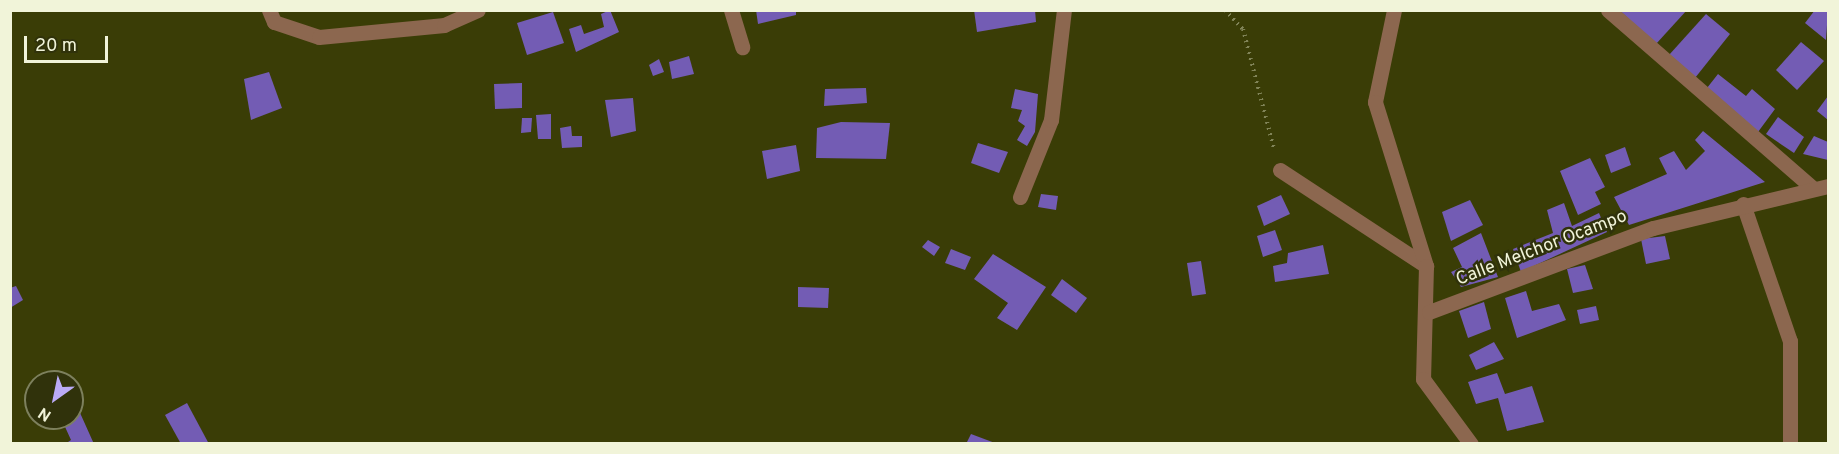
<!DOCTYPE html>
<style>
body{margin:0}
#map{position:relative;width:1839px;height:454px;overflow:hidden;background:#3a3d06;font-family:Overpass,sans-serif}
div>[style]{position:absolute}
.building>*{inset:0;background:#735cb4}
.path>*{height:4px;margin-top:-2px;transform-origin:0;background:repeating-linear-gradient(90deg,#818458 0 1.5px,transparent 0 6px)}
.service>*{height:15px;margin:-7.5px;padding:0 7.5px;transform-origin:7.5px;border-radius:7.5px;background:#8c674f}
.minor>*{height:15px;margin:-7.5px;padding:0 7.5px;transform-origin:7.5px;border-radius:7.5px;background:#8c674f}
span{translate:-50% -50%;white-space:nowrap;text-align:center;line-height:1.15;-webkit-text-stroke:5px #30320b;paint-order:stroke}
.street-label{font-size:18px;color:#f1f4d9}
.frame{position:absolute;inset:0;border:12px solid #f1f4d9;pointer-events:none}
.north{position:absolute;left:24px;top:370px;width:60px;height:60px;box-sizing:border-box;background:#30320b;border:2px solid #7d805d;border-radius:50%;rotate:213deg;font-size:16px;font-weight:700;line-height:24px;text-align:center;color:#f1f4d9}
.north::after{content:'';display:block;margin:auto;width:21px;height:27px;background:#baaaf6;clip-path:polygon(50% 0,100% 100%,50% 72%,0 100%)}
.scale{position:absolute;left:24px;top:36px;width:84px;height:27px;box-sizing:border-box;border:3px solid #f1f4d9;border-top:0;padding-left:8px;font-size:18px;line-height:21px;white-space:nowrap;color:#f1f4d9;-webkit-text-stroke:4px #30320b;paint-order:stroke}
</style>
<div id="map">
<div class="building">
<div style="clip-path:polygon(610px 10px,619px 32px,576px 52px,569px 29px,581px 25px,584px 34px,604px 27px,601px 14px)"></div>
<div style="clip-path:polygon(756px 10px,796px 10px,796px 15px,758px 24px)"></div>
<div style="clip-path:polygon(974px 10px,1035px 10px,1036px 22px,977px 32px)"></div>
<div style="clip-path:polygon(1619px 10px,1687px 10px,1656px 44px)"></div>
<div style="clip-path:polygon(1815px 10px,1828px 10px,1826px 40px,1805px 23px)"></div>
<div style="clip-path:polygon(553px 12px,564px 43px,527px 55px,517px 23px)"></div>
<div style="clip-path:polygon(1706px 14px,1730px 34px,1695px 78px,1669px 55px)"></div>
<div style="clip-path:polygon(1801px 42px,1824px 61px,1797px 90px,1776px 70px)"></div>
<div style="clip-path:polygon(689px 56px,694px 74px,672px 79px,669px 62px)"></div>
<div style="clip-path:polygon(659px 59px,664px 72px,653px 76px,649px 65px)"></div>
<div style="clip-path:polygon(269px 72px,282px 108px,251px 120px,244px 79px)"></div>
<div style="clip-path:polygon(1718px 74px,1746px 96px,1752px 89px,1775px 109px,1758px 132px,1707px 88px)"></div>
<div style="clip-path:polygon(522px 83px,522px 108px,495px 109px,494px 84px)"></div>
<div style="clip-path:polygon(866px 88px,867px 103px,824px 106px,825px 89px)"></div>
<div style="clip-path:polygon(1015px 89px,1038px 94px,1035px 132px,1027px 146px,1017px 140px,1025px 126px,1018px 121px,1022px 110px,1011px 108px)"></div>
<div style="clip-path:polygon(1828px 96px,1828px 120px,1817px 111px)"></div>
<div style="clip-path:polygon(633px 98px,636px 131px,611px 137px,605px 100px)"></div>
<div style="clip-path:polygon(551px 114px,551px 139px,538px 139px,536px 115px)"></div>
<div style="clip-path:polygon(1778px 117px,1804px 137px,1794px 153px,1766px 134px)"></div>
<div style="clip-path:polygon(522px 118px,532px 118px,531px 132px,521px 133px)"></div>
<div style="clip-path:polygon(841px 122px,890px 123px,886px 159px,816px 158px,817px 128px)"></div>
<div style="clip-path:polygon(571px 126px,572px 136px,582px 136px,582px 147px,562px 148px,560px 128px)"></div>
<div style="clip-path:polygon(1703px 131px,1765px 182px,1629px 225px,1614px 197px,1667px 174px,1659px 158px,1674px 151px,1686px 170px,1705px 151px,1695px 140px)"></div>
<div style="clip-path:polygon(1814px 136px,1828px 142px,1828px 160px,1803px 154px)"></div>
<div style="clip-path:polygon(978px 143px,1008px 152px,999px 173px,971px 163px)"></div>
<div style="clip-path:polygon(796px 145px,800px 171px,767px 179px,762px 151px)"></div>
<div style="clip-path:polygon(1625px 147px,1631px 165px,1611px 173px,1605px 155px)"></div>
<div style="clip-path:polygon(1590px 158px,1605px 187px,1595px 192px,1601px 204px,1578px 215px,1560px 171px)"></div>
<div style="clip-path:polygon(1041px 194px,1058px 196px,1056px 210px,1038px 207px)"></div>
<div style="clip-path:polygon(1281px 195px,1290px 214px,1264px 226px,1257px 206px)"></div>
<div style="clip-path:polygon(1470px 200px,1483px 225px,1451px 241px,1442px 212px)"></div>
<div style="clip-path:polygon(1564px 203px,1572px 226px,1599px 213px,1607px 232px,1521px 272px,1513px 249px,1553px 233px,1547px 210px)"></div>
<div style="clip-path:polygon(1275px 230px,1282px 250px,1263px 257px,1257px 236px)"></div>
<div style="clip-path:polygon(1481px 233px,1498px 277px,1461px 287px,1451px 272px,1462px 267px,1453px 248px)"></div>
<div style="clip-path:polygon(1665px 236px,1670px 259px,1646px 264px,1641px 239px)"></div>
<div style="clip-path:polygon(928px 240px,940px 247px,934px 256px,922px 247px)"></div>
<div style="clip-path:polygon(1323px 245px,1329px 274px,1275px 282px,1273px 266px,1287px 263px,1288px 253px)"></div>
<div style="clip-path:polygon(951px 249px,971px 257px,965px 270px,945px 263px)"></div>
<div style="clip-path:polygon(993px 254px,1046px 287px,1017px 330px,997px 318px,1008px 303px,974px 279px)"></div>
<div style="clip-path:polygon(1201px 261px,1206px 294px,1192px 296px,1187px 263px)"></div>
<div style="clip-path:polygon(1585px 265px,1593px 289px,1573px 293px,1567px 269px)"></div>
<div style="clip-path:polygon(1062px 279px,1087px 298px,1076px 313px,1051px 295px)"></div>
<div style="clip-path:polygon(16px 286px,23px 300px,10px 308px,10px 288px)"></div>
<div style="clip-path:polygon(798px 287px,829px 288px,828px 308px,798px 307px)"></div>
<div style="clip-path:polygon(1526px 291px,1532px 311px,1559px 304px,1566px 320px,1517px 338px,1505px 298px)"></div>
<div style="clip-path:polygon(1484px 302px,1491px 329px,1468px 338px,1459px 311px)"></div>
<div style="clip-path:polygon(1596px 306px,1599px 320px,1580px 324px,1577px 310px)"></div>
<div style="clip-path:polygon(1494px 342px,1504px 359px,1476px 370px,1469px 355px)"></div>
<div style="clip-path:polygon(1497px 373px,1505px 394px,1532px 386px,1544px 422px,1507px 431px,1498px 398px,1476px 404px,1468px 382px)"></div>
<div style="clip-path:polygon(72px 395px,94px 444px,65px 444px,71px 440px,61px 418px,72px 418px)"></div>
<div style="clip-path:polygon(187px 403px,209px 444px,181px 444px,165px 415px)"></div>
<div style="clip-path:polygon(971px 434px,995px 443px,995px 444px,966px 444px)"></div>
</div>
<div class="path">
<div style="left:1225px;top:10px;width:26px;rotate:47deg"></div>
<div style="left:1243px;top:29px;width:124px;rotate:75.5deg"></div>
</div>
<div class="service">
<div style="left:731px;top:10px;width:39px;rotate:73deg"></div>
<div style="left:1280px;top:170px;width:175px;rotate:33.3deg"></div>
</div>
<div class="minor">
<div style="left:269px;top:10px;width:13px;rotate:67deg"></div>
<div style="left:274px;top:22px;width:47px;rotate:18.4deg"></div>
<div style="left:319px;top:37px;width:126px;rotate:-5.5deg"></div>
<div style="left:444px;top:25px;width:37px;rotate:-24deg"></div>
<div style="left:1394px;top:10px;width:94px;rotate:101.7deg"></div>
<div style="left:1375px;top:102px;width:172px;rotate:72.7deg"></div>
<div style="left:1426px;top:266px;width:113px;rotate:91.5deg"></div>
<div style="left:1423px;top:379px;width:81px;rotate:53.6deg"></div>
<div style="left:1608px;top:10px;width:271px;rotate:41deg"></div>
<div style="left:1020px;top:197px;width:83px;rotate:-68.1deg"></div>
<div style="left:1051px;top:120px;width:111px;rotate:-83.3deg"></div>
<div style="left:1743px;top:204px;width:145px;rotate:71.1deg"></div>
<div style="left:1790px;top:341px;width:103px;rotate:90deg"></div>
<div style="left:1429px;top:312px;width:239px;rotate:-20.6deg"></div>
<div style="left:1653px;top:228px;width:180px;rotate:-13.5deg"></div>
</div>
<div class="street-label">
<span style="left:1542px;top:249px;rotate:-21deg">Calle Melchor Ocampo</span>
</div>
<div class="frame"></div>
<div class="north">N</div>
<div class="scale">20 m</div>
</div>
